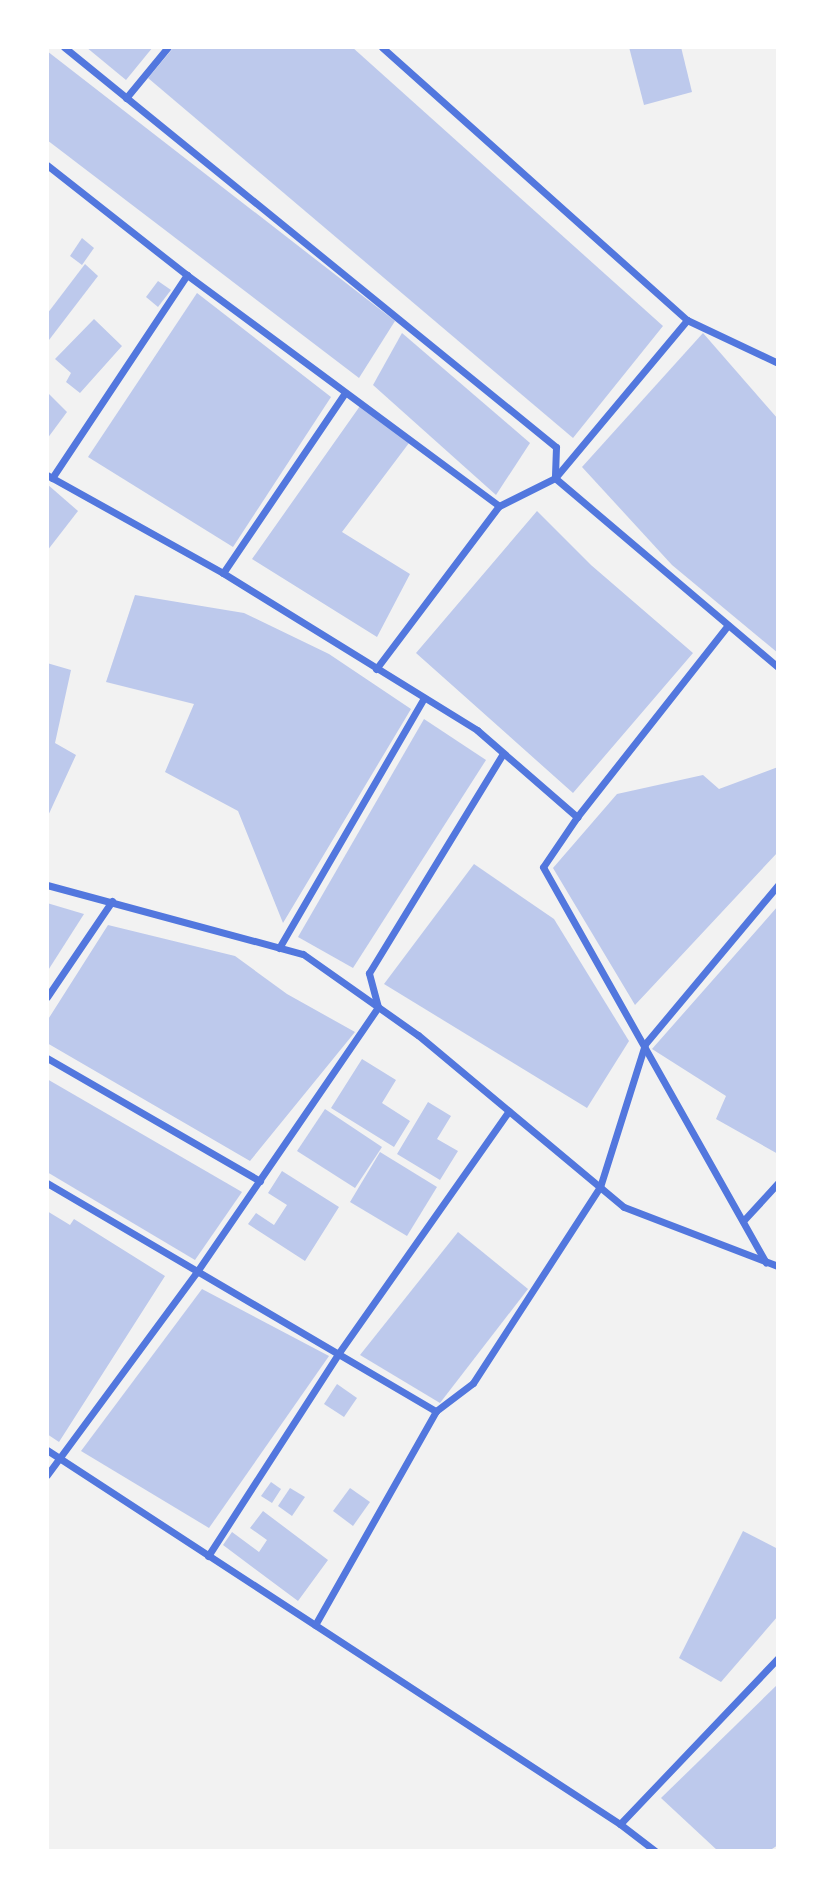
<!DOCTYPE html>
<style>
body{margin:0}
#map{position:relative;width:825px;height:1898px;overflow:hidden;background:#f2f2f2;font-family:"Open Sans",sans-serif}
div>[style]{position:absolute}
.building>*{inset:0;background:#bdc9ec}
.minor>*{height:7px;margin:-3.5px;padding:0 3.5px;transform-origin:3.5px;border-radius:3.5px;background:#5277de}
span{translate:-50% -50%;white-space:nowrap;text-align:center;line-height:1.15;-webkit-text-stroke:7px #fff;paint-order:stroke}
.frame{position:absolute;inset:0;border:49px solid #fff;pointer-events:none}
</style>
<div id="map">
<div class="building">
<div style="clip-path:polygon(86px 47px,153px 47px,126px 80px)"></div>
<div style="clip-path:polygon(174px 47px,352px 47px,663px 326px,573px 438px,148px 78px)"></div>
<div style="clip-path:polygon(629px 47px,681px 47px,692px 92px,644px 105px)"></div>
<div style="clip-path:polygon(47px 51px,395px 321px,359px 378px,47px 140px)"></div>
<div style="clip-path:polygon(82px 238px,94px 248px,82px 265px,70px 256px)"></div>
<div style="clip-path:polygon(85px 264px,98px 276px,49px 340px,47px 314px)"></div>
<div style="clip-path:polygon(158px 281px,171px 290px,158px 307px,146px 297px)"></div>
<div style="clip-path:polygon(197px 293px,331px 397px,233px 547px,88px 457px)"></div>
<div style="clip-path:polygon(94px 319px,122px 346px,80px 393px,66px 382px,71px 373px,55px 359px)"></div>
<div style="clip-path:polygon(402px 333px,530px 443px,496px 495px,373px 385px)"></div>
<div style="clip-path:polygon(703px 333px,778px 419px,778px 653px,672px 565px,582px 467px)"></div>
<div style="clip-path:polygon(47px 392px,67px 412px,47px 439px)"></div>
<div style="clip-path:polygon(360px 406px,409px 443px,342px 532px,410px 574px,377px 637px,252px 559px)"></div>
<div style="clip-path:polygon(47px 484px,78px 511px,47px 551px)"></div>
<div style="clip-path:polygon(537px 511px,591px 565px,693px 653px,573px 793px,416px 653px)"></div>
<div style="clip-path:polygon(135px 595px,244px 613px,329px 654px,411px 709px,283px 923px,238px 811px,165px 772px,194px 704px,106px 682px)"></div>
<div style="clip-path:polygon(47px 663px,71px 670px,55px 743px,76px 755px,47px 818px)"></div>
<div style="clip-path:polygon(424px 719px,486px 760px,353px 968px,298px 937px)"></div>
<div style="clip-path:polygon(778px 767px,778px 852px,635px 1005px,553px 868px,617px 794px,703px 775px,719px 789px)"></div>
<div style="clip-path:polygon(474px 864px,554px 919px,629px 1041px,587px 1108px,384px 984px)"></div>
<div style="clip-path:polygon(47px 903px,84px 914px,47px 972px)"></div>
<div style="clip-path:polygon(778px 906px,778px 1154px,716px 1119px,726px 1096px,652px 1049px)"></div>
<div style="clip-path:polygon(108px 925px,235px 956px,287px 994px,355px 1032px,250px 1161px,47px 1043px,47px 1021px)"></div>
<div style="clip-path:polygon(362px 1059px,396px 1080px,382px 1103px,410px 1121px,394px 1147px,331px 1108px)"></div>
<div style="clip-path:polygon(47px 1079px,242px 1192px,195px 1260px,47px 1172px)"></div>
<div style="clip-path:polygon(428px 1102px,451px 1116px,437px 1139px,458px 1151px,440px 1180px,397px 1154px)"></div>
<div style="clip-path:polygon(325px 1109px,382px 1147px,355px 1188px,297px 1151px)"></div>
<div style="clip-path:polygon(380px 1152px,437px 1187px,407px 1236px,350px 1202px)"></div>
<div style="clip-path:polygon(282px 1171px,339px 1207px,305px 1261px,248px 1224px,256px 1213px,274px 1225px,287px 1205px,268px 1193px)"></div>
<div style="clip-path:polygon(47px 1211px,70px 1225px,74px 1219px,165px 1276px,59px 1442px,47px 1434px)"></div>
<div style="clip-path:polygon(458px 1232px,528px 1289px,440px 1403px,360px 1355px)"></div>
<div style="clip-path:polygon(202px 1289px,329px 1356px,209px 1528px,81px 1451px)"></div>
<div style="clip-path:polygon(337px 1384px,357px 1398px,344px 1417px,324px 1404px)"></div>
<div style="clip-path:polygon(271px 1482px,281px 1489px,272px 1503px,261px 1496px)"></div>
<div style="clip-path:polygon(290px 1488px,305px 1497px,292px 1516px,278px 1506px)"></div>
<div style="clip-path:polygon(350px 1488px,370px 1502px,353px 1526px,333px 1511px)"></div>
<div style="clip-path:polygon(263px 1511px,328px 1560px,298px 1601px,223px 1545px,232px 1532px,259px 1552px,267px 1540px,250px 1528px)"></div>
<div style="clip-path:polygon(743px 1531px,778px 1549px,778px 1616px,721px 1682px,679px 1658px)"></div>
<div style="clip-path:polygon(778px 1684px,778px 1845px,769px 1851px,718px 1851px,661px 1798px)"></div>
</div>
<div class="minor">
<div style="left:64px;top:47px;width:634px;rotate:39.11deg"></div>
<div style="left:556px;top:447px;width:31px;rotate:92deg"></div>
<div style="left:555px;top:478px;width:292px;rotate:40.3deg"></div>
<div style="left:126px;top:98px;width:66px;rotate:-50.5deg"></div>
<div style="left:47px;top:165px;width:178px;rotate:38.2deg"></div>
<div style="left:187px;top:275px;width:388px;rotate:36.5deg"></div>
<div style="left:687px;top:320px;width:101px;rotate:25.3deg"></div>
<div style="left:47px;top:475px;width:201px;rotate:29.1deg"></div>
<div style="left:223px;top:573px;width:299px;rotate:31.7deg"></div>
<div style="left:477px;top:730px;width:133px;rotate:41deg"></div>
<div style="left:577px;top:817px;width:60px;rotate:124.2deg"></div>
<div style="left:543px;top:867px;width:454px;rotate:60.6deg"></div>
<div style="left:52px;top:478px;width:244px;rotate:-56.4deg"></div>
<div style="left:223px;top:573px;width:217px;rotate:-55.9deg"></div>
<div style="left:376px;top:669px;width:204px;rotate:-53deg"></div>
<div style="left:499px;top:506px;width:63px;rotate:-26.6deg"></div>
<div style="left:555px;top:478px;width:206px;rotate:-50.1deg"></div>
<div style="left:687px;top:320px;width:409px;rotate:-138.2deg"></div>
<div style="left:577px;top:817px;width:244px;rotate:-51.8deg"></div>
<div style="left:47px;top:885px;width:265px;rotate:15.1deg"></div>
<div style="left:303px;top:954px;width:141px;rotate:35.2deg"></div>
<div style="left:418px;top:1035px;width:268px;rotate:39.9deg"></div>
<div style="left:624px;top:1207px;width:165px;rotate:21deg"></div>
<div style="left:279px;top:948px;width:289px;rotate:-59.9deg"></div>
<div style="left:47px;top:997px;width:116px;rotate:-55.9deg"></div>
<div style="left:47px;top:1058px;width:246px;rotate:30deg"></div>
<div style="left:47px;top:1183px;width:451px;rotate:30.4deg"></div>
<div style="left:436px;top:1411px;width:46px;rotate:-37.1deg"></div>
<div style="left:473px;top:1383px;width:234px;rotate:-57.1deg"></div>
<div style="left:600px;top:1187px;width:150px;rotate:-72.5deg"></div>
<div style="left:645px;top:1044px;width:207px;rotate:-50.1deg"></div>
<div style="left:743px;top:1221px;width:52px;rotate:-47.4deg"></div>
<div style="left:47px;top:1450px;width:684px;rotate:33.13deg"></div>
<div style="left:620px;top:1824px;width:229px;rotate:-46.4deg"></div>
<div style="left:47px;top:1475px;width:251px;rotate:-53.6deg"></div>
<div style="left:196px;top:1273px;width:322px;rotate:-55.6deg"></div>
<div style="left:378px;top:1007px;width:35px;rotate:-105deg"></div>
<div style="left:369px;top:973px;width:255px;rotate:-58.6deg"></div>
<div style="left:208px;top:1556px;width:240px;rotate:-57.2deg"></div>
<div style="left:338px;top:1354px;width:297px;rotate:-54.9deg"></div>
<div style="left:315px;top:1625px;width:246px;rotate:-60.5deg"></div>
<div style="left:620px;top:1824px;width:44px;rotate:37.6deg"></div>
</div>
<div class="frame"></div>
</div>
